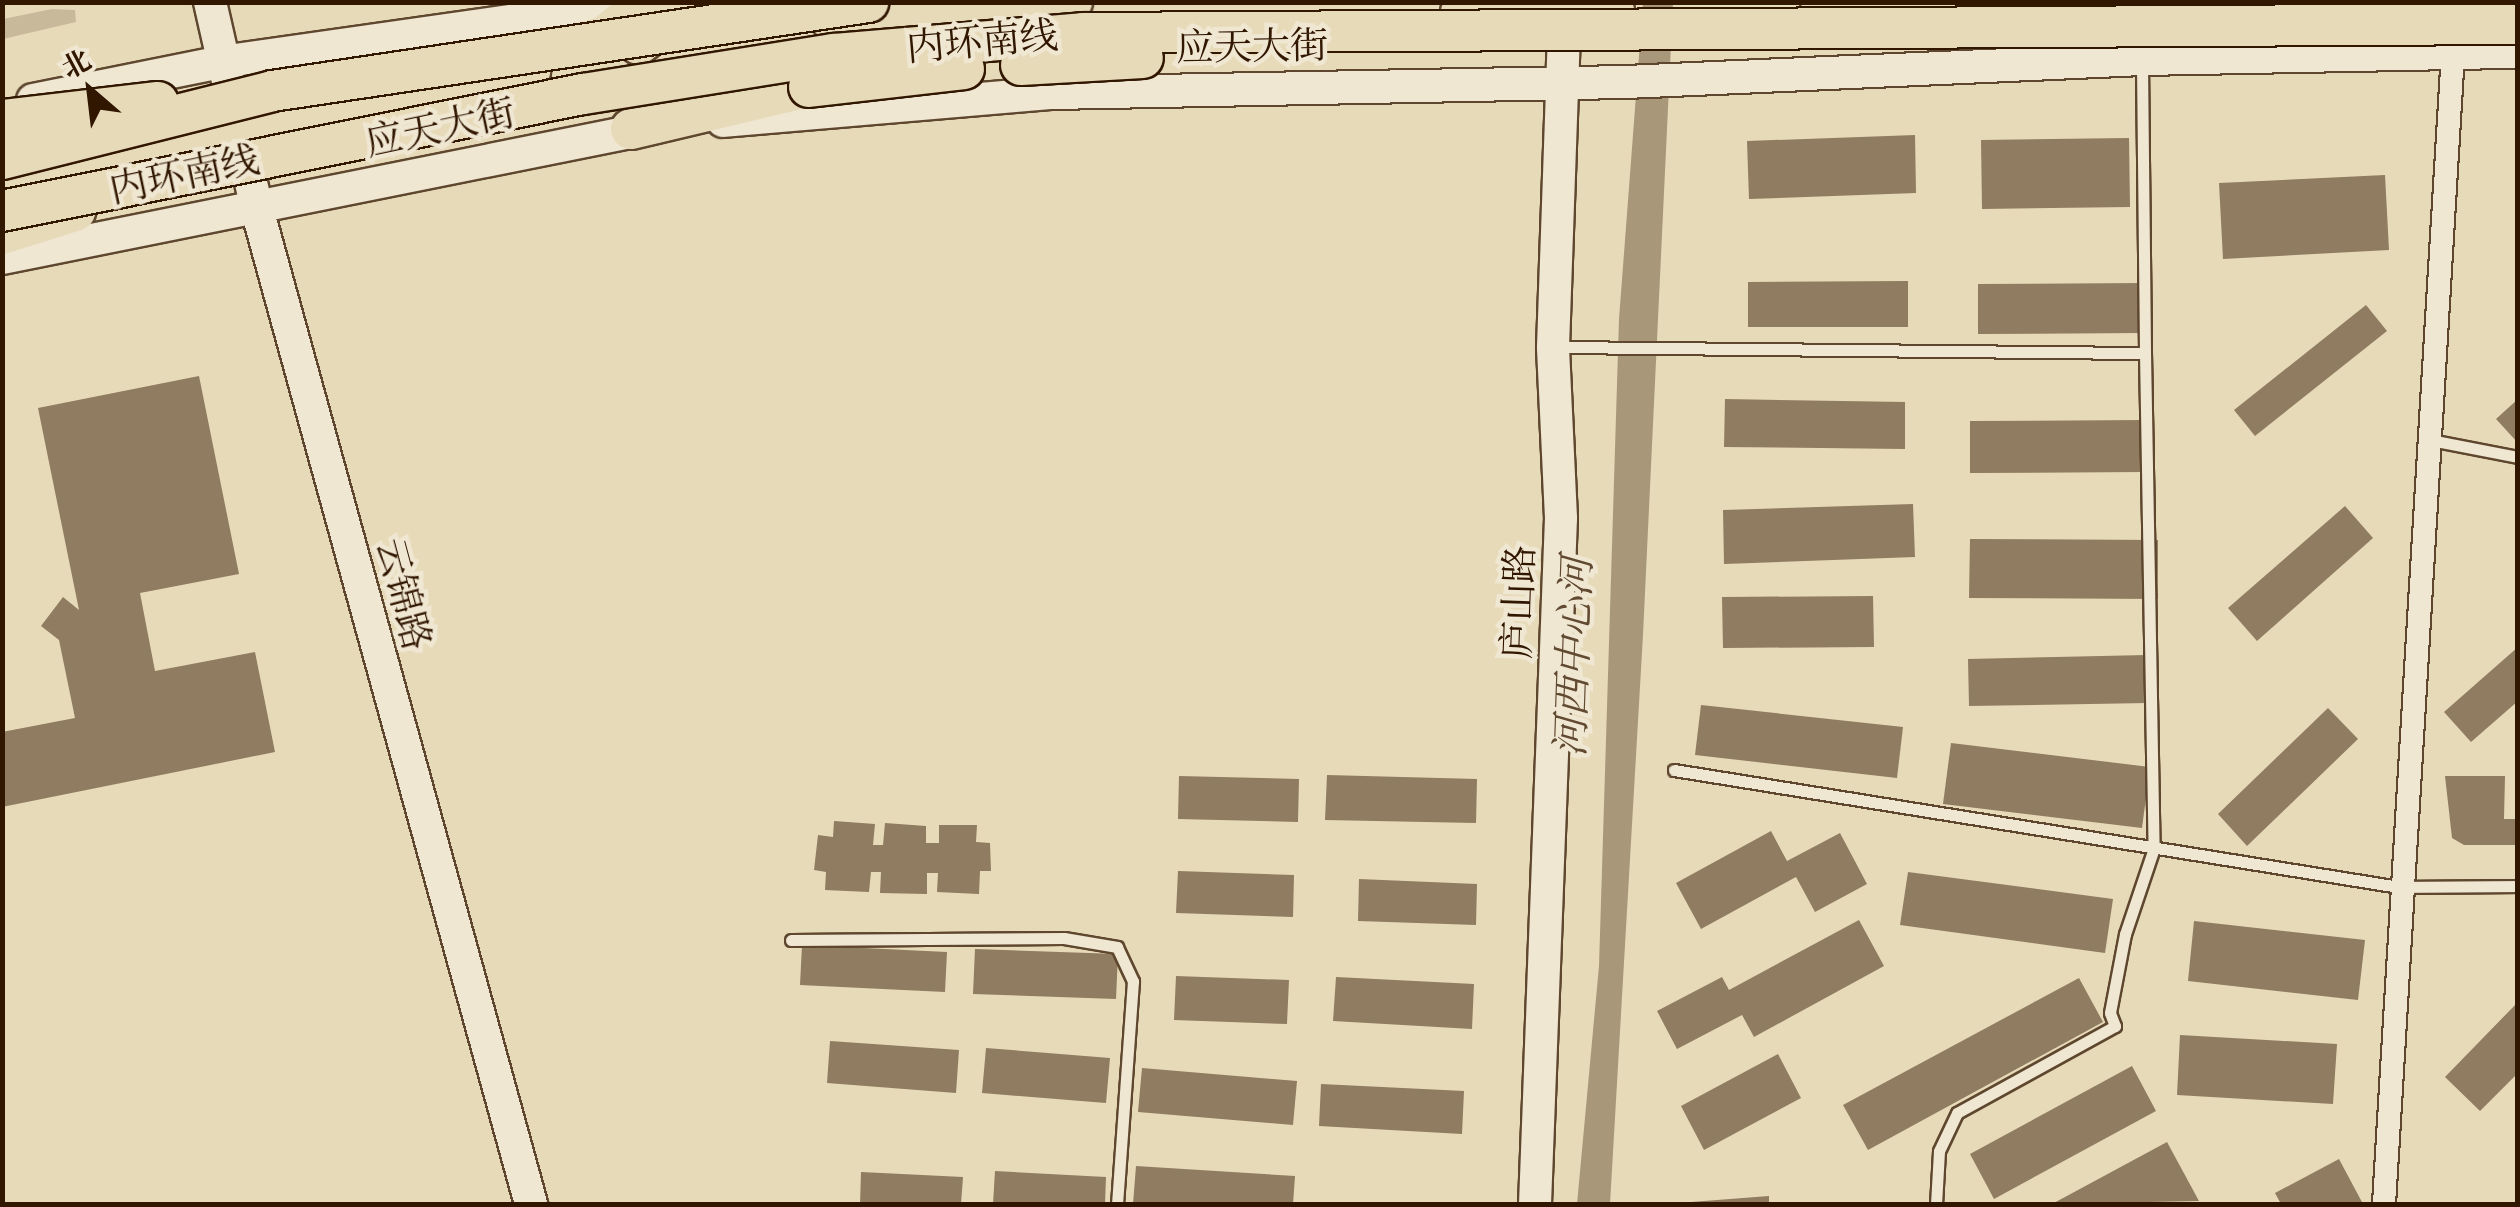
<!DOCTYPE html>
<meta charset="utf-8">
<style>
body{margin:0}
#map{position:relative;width:2520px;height:1207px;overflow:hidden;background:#e7dab9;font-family:"Gentium Book Plus","Noto Serif SC",serif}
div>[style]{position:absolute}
.green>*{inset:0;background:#c8b99a}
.water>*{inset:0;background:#a9977a}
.building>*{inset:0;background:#907c60}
.roads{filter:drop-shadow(2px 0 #5e472e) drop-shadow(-2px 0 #5e472e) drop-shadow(0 2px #5e472e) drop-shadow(0 -2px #5e472e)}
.lane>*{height:11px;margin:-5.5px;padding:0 5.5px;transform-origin:5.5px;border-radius:5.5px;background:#efe7d2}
.street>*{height:22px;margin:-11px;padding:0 11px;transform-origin:11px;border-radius:11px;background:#efe7d2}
.secondary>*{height:32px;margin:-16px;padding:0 16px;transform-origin:16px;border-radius:16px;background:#efe7d2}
.primary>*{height:35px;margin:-17.5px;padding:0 17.5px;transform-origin:17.5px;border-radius:17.5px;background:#e7dab9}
.highway>*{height:40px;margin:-20px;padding:0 20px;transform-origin:20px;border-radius:20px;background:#e7dab9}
.bridges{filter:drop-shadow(2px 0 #311600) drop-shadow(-2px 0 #311600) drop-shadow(0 2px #311600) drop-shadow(0 -2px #311600)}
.highway-bridge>*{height:40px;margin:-20px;padding:0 20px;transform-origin:20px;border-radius:20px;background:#e7dab9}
span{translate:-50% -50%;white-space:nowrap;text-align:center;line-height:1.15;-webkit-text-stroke:9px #efe7d2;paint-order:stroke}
.street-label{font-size:38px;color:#311600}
.water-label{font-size:40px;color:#614a31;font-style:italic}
.frame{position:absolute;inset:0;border:5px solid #311600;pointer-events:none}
.north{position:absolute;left:40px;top:40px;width:100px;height:100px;-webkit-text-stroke:8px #efe7d2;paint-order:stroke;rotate:332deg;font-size:28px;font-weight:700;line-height:40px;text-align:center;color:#311600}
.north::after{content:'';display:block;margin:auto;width:35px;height:45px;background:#311600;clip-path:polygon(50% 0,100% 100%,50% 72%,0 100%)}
</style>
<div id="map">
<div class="green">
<div style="clip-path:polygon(52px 9px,75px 10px,76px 22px,3px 39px,3px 19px)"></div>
</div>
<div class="water">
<div style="clip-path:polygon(1643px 3px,1673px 3px,1643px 635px,1610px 1204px,1577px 1204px,1599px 966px,1619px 319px)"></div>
</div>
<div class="building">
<div style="clip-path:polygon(1915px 135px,1916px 193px,1749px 199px,1747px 141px)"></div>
<div style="clip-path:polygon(2129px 138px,2130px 207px,1982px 209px,1981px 140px)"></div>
<div style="clip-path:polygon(2385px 175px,2389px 250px,2223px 259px,2219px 183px)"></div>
<div style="clip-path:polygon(1908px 281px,1908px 327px,1748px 327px,1748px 282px)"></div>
<div style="clip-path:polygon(2143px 283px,2143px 333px,1978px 334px,1978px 284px)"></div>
<div style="clip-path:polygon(2366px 305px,2387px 331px,2255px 436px,2234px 410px)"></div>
<div style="clip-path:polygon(199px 376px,239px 574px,140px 593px,155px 671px,255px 652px,275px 752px,2px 807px,2px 732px,75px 718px,59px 640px,41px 626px,63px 597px,79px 610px,38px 408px)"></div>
<div style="clip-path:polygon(1725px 399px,1905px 402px,1905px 449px,1724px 447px)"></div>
<div style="clip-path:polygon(2518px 399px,2518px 443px,2496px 419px)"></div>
<div style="clip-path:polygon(2144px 420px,2144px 472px,1970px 473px,1970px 421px)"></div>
<div style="clip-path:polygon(1913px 504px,1915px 557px,1724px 564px,1723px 510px)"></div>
<div style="clip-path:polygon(2345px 506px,2373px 538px,2257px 641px,2228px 608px)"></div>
<div style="clip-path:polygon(1970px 539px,2158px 540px,2158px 599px,1969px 598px)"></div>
<div style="clip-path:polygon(1873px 596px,1874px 647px,1723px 648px,1722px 597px)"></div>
<div style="clip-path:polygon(2518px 647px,2518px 701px,2471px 742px,2444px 712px)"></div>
<div style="clip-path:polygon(2147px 655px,2148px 703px,1969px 706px,1968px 659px)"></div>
<div style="clip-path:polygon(1701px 705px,1903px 727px,1897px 778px,1695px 755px)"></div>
<div style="clip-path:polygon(2328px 708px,2358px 739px,2247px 846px,2218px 814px)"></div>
<div style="clip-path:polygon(1951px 743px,2150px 767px,2142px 828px,1943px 804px)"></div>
<div style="clip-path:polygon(1327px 775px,1477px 779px,1476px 823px,1325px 820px)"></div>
<div style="clip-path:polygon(1179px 776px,1299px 779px,1298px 822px,1178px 819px)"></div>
<div style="clip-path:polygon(2445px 776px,2505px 776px,2504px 819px,2518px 819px,2518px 845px,2464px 845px,2452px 838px)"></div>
<div style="clip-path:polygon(834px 821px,875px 824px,873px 845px,883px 845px,885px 823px,926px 826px,926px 843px,939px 843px,939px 825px,977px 825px,976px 842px,990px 843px,991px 871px,980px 871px,979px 894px,937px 892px,938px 873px,927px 873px,927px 894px,880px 893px,881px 872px,871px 872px,869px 892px,825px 890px,826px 872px,814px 870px,818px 835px,833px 837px)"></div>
<div style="clip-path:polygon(1771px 831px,1787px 861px,1840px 833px,1867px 884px,1815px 912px,1796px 877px,1701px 929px,1676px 883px)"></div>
<div style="clip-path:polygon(1178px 871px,1294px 875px,1293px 917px,1176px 913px)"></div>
<div style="clip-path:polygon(1908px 872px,2113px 899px,2105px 953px,1900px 925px)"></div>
<div style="clip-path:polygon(1359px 879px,1477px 884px,1476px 925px,1358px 921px)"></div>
<div style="clip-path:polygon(1859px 920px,1884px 966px,1754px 1037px,1742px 1015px,1677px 1049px,1657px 1011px,1722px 977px,1729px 990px)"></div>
<div style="clip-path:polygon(2194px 921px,2365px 940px,2358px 1000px,2188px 981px)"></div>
<div style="clip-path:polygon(802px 945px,947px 952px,945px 992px,800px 985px)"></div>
<div style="clip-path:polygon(975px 949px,1118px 954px,1116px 999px,973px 994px)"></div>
<div style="clip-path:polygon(1176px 976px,1289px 980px,1287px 1024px,1174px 1020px)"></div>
<div style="clip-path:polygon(1336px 977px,1474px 984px,1472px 1029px,1333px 1021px)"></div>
<div style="clip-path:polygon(2079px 978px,2103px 1022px,1868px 1150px,1843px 1105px)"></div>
<div style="clip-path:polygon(2518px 1002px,2518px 1073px,2480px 1111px,2445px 1077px)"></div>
<div style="clip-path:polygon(2180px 1035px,2337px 1044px,2333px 1104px,2177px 1095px)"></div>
<div style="clip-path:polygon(830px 1041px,959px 1050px,956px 1093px,827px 1083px)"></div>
<div style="clip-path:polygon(986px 1048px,1110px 1058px,1106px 1103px,982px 1093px)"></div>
<div style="clip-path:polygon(1778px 1054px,1801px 1098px,1704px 1150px,1681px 1106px)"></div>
<div style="clip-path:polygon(2132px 1066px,2156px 1111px,1994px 1199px,1970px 1154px)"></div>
<div style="clip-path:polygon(1142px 1068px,1297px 1081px,1293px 1125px,1138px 1112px)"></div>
<div style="clip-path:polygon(1321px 1084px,1464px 1091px,1462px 1134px,1319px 1126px)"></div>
<div style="clip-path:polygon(2167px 1142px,2199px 1201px,2052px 1204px)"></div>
<div style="clip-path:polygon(2339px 1159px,2363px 1204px,2281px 1204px,2275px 1193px)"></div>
<div style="clip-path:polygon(1136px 1166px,1295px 1176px,1293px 1204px,1133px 1204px)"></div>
<div style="clip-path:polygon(995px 1171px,1106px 1177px,1105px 1204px,993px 1204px)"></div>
<div style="clip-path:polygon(861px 1172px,963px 1177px,961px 1204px,860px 1204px)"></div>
<div style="clip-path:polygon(1769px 1196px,1769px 1204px,1692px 1204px,1691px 1202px)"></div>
</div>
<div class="roads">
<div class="lane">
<div style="left:2142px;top:63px;width:290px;rotate:89.4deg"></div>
<div style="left:1558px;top:347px;width:587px;rotate:0.59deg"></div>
<div style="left:2145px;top:353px;width:495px;rotate:89deg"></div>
<div style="left:2154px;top:848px;width:91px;rotate:108.6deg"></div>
<div style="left:2125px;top:934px;width:80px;rotate:100.8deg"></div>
<div style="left:2110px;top:1013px;width:14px;rotate:69deg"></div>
<div style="left:2115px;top:1026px;width:180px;rotate:151.2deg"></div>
<div style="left:1957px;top:1113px;width:42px;rotate:115.3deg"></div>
<div style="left:1939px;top:1151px;width:53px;rotate:93.2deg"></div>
<div style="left:2430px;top:440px;width:90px;rotate:10.9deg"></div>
<div style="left:1674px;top:770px;width:734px;rotate:9.17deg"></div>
<div style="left:2399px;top:887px;width:119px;rotate:-0.5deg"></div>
<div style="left:791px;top:940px;width:273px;rotate:-0.4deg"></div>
<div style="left:1064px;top:938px;width:54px;rotate:9.6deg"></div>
<div style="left:1117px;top:947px;width:38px;rotate:65deg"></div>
<div style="left:1133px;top:981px;width:224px;rotate:94.1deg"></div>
</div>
<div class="street">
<div style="left:2384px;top:1204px;width:1152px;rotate:-86.57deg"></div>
</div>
<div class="secondary">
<div style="left:210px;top:2px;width:212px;rotate:77.2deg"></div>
<div style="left:257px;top:209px;width:1032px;rotate:74.6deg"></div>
<div style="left:33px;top:100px;width:192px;rotate:-11.4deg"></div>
<div style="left:221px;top:62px;width:424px;rotate:-8.1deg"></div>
<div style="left:723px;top:121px;width:330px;rotate:-4.9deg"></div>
<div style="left:1052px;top:93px;width:574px;rotate:-1.1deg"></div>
<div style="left:1626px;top:82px;width:517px;rotate:-2.55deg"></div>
<div style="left:2142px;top:59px;width:376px;rotate:-1.1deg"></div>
<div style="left:2px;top:258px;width:666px;rotate:-11.34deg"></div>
<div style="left:1535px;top:1204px;width:686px;rotate:-87.83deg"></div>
<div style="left:1561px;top:518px;width:171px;rotate:-92.7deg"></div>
<div style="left:1553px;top:347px;width:342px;rotate:-88deg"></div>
</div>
<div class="primary">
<div style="left:1818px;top:9px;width:623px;rotate:-0.37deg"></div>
<div style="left:1458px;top:11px;width:158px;rotate:-0.4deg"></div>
<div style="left:831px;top:24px;width:244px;rotate:-5.2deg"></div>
<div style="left:579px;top:40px;width:24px;rotate:-15deg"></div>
<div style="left:602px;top:34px;width:50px;rotate:-39.4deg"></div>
<div style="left:141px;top:144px;width:398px;rotate:-10.6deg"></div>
<div style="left:2px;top:190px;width:179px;rotate:-11.2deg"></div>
</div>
<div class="highway">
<div style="left:639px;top:44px;width:66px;rotate:-39.5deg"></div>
<div style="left:631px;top:129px;width:183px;rotate:-13.3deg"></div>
<div style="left:2px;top:234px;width:77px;rotate:-17.5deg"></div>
</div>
</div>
<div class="bridges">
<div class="highway-bridge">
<div style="left:1021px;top:65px;width:122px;rotate:-3.3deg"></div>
<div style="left:809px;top:87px;width:156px;rotate:-6.6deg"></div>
<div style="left:2px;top:120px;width:157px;rotate:-6.6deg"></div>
<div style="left:2px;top:159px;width:278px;rotate:-14.1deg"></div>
<div style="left:272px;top:91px;width:603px;rotate:-8.49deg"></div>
<div style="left:2px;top:211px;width:593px;rotate:-11.39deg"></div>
<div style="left:583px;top:94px;width:254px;rotate:-9.1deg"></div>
<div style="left:834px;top:54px;width:250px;rotate:-4.8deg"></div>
<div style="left:1083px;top:33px;width:1435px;rotate:-0.36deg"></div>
</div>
</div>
<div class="street-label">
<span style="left:982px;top:41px;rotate:-5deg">内环南线</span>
<span style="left:1252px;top:46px;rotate:-1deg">应天大街</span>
<span style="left:440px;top:127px;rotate:-12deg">应天大街</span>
<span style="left:184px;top:174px;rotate:-12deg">内环南线</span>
<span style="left:404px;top:594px;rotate:75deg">云锦路</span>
<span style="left:1518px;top:602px;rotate:-88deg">庐山路</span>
</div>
<div class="water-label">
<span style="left:1573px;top:657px;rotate:-88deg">河西中心河</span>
</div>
<div class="frame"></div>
<div class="north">北</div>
</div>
